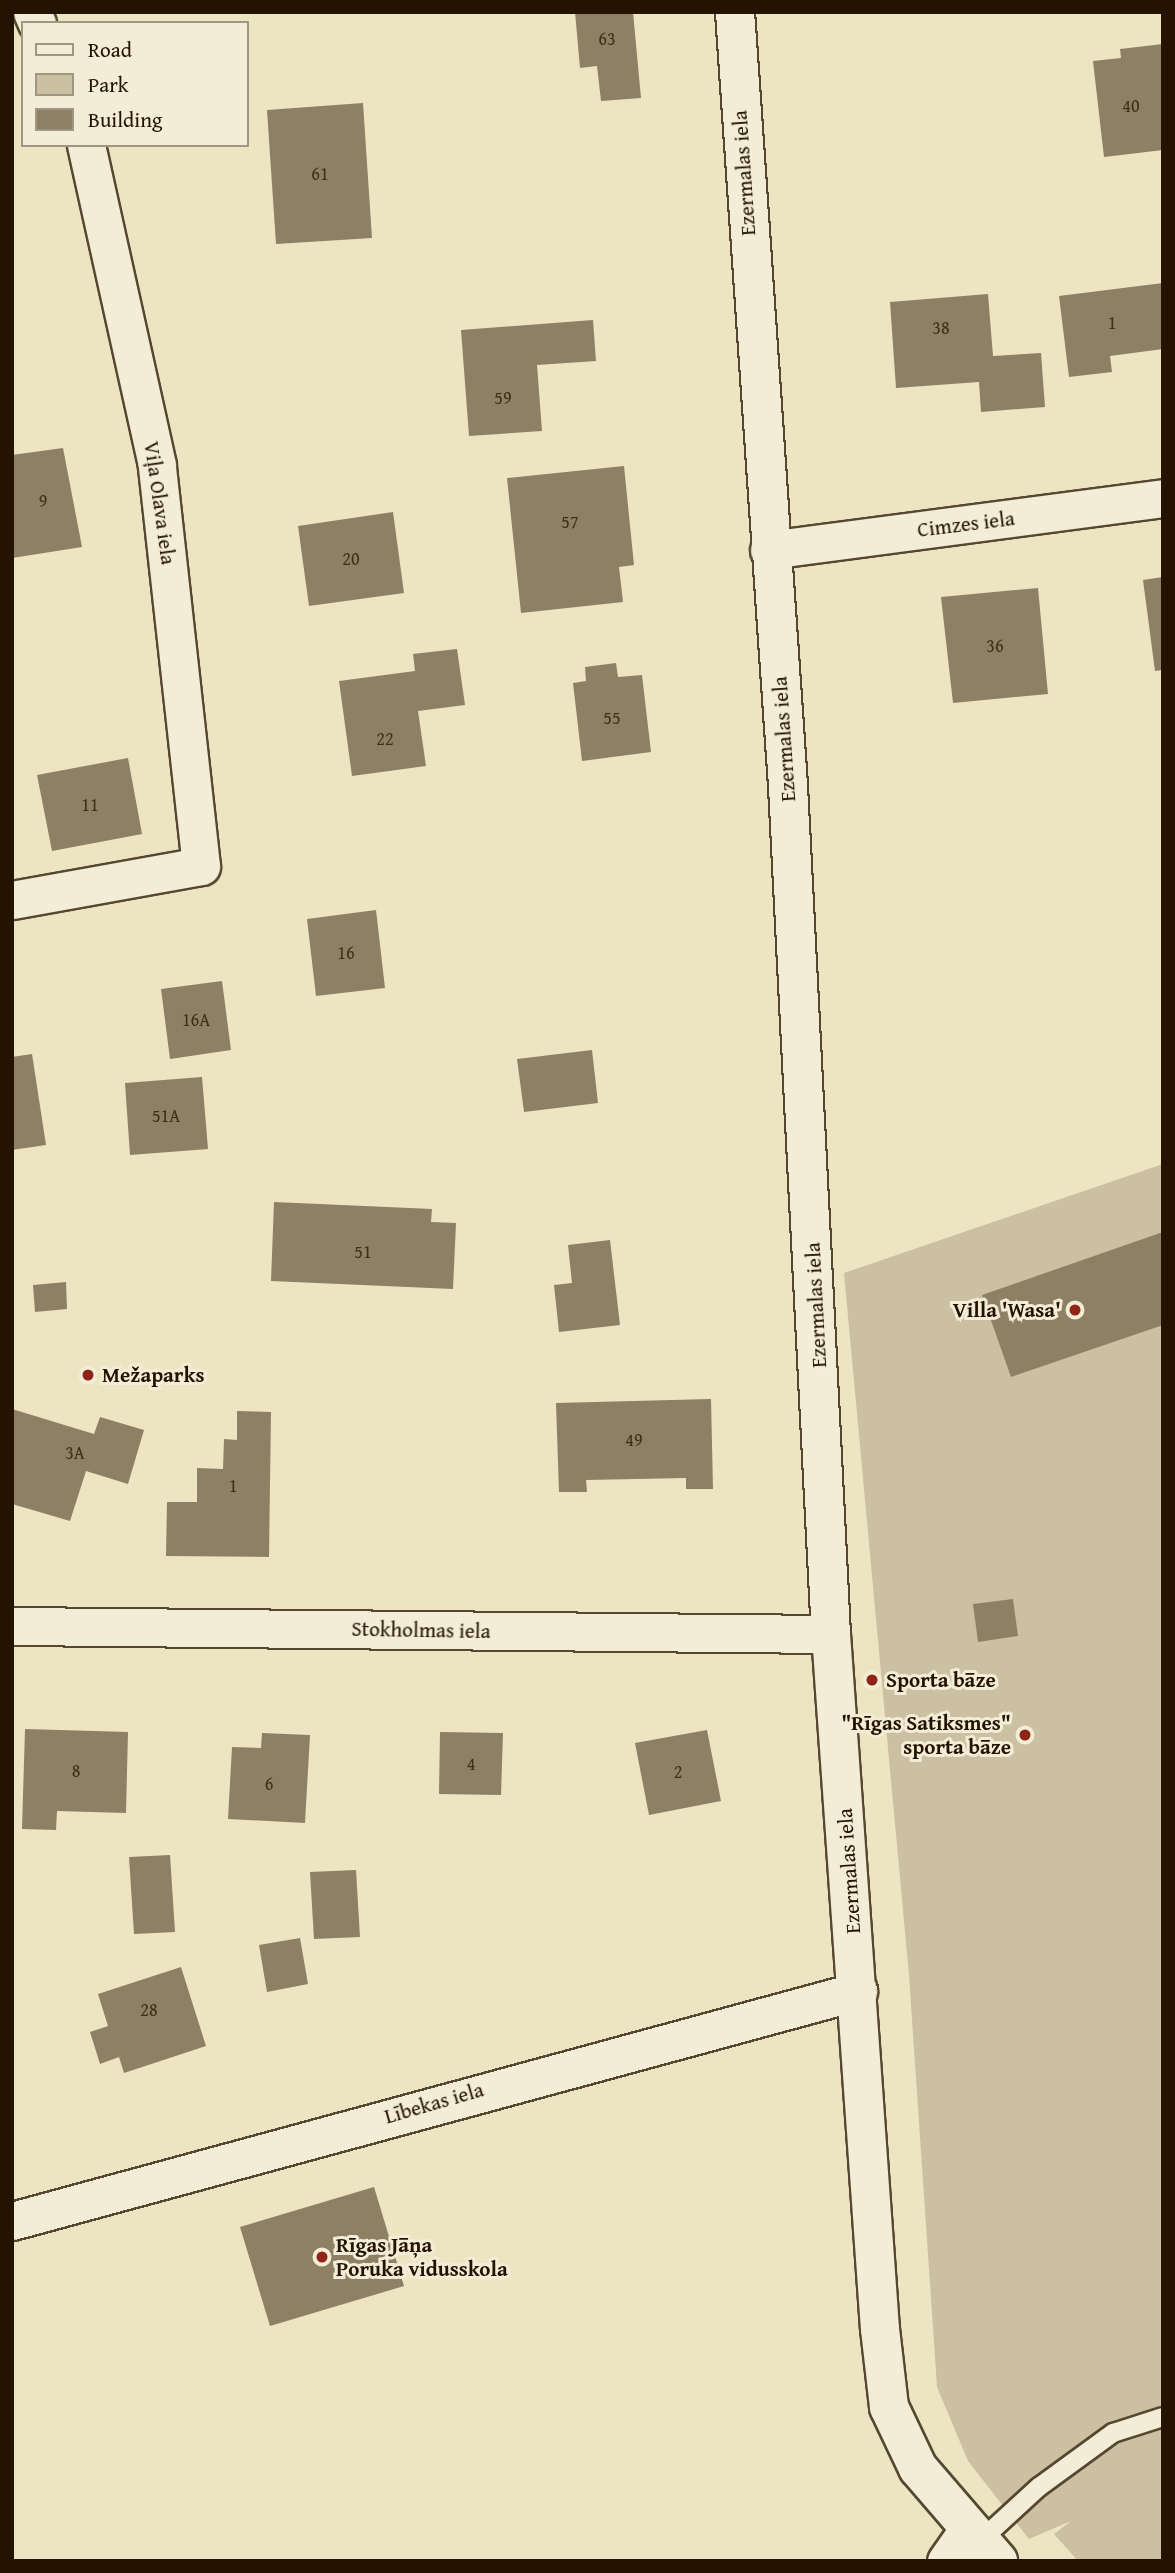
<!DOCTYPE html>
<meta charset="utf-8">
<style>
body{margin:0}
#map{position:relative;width:1175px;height:2573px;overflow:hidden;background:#ede4c2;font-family:"Gentium Book Plus",serif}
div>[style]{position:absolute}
.green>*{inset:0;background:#cbc0a1}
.building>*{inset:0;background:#8d8065}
.roads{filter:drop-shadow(2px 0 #564730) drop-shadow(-2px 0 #564730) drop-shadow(0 2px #564730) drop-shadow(0 -2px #564730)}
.service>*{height:18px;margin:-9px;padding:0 9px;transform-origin:9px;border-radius:9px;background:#f3edd7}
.minor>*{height:37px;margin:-18.5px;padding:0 18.5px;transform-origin:18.5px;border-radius:18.5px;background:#f3edd7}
.tertiary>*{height:38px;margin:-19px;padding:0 19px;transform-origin:19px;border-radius:19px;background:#f3edd7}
.dots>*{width:19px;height:19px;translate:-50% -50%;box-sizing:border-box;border:4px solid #f3edd7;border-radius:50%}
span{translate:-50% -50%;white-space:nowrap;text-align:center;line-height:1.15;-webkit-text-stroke:6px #f3edd7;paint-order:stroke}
.number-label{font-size:18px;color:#3e2e19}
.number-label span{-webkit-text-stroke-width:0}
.street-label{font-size:21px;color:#241300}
.poi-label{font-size:21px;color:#241300;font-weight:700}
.right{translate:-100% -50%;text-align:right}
.left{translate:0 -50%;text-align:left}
.frame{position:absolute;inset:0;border:14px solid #241300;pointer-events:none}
.legend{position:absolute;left:21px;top:21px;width:228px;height:126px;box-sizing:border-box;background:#f3edd7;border:2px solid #a09681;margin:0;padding:9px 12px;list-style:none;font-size:21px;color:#241300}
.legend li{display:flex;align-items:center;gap:14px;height:35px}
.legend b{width:35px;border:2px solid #a09681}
</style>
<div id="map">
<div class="green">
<div style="clip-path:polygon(1163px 1164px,1163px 2561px,1078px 2561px,1054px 2534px,1071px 2521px,1029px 2539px,968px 2461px,937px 2387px,909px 1975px,844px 1273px)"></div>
</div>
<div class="building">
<div style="clip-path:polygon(575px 12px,633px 12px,641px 98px,601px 101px,597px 66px,580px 68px)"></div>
<div style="clip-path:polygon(1163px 44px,1163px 150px,1104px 157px,1093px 61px,1121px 58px,1120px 49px)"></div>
<div style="clip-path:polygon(363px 103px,372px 238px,276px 244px,267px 110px)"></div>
<div style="clip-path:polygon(1163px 283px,1163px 349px,1110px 356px,1112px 372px,1069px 377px,1059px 296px)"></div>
<div style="clip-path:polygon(988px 294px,993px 356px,1041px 353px,1045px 407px,981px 412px,979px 382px,896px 388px,890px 302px)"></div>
<div style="clip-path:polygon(593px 320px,596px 361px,537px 365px,542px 431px,469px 436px,461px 330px)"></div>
<div style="clip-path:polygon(63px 448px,82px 547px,12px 558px,12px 455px)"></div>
<div style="clip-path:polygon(624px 466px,634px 565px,619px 567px,623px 602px,521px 613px,507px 478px)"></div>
<div style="clip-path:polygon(393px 512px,404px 593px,309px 606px,298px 526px)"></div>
<div style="clip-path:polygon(1163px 577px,1163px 670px,1155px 671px,1143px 580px)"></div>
<div style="clip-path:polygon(1038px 588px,1048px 694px,953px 703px,941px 597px)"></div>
<div style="clip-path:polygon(457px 649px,465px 705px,418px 711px,426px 766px,352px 776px,339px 681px,415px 671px,413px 654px)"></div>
<div style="clip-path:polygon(616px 663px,618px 677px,642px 675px,651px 752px,582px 761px,573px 683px,586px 681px,585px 667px)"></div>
<div style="clip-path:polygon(128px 758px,142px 834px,52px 851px,37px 775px)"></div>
<div style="clip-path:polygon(376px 910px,385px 988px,316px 996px,307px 919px)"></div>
<div style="clip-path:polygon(222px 981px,231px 1050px,170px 1059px,161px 989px)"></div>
<div style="clip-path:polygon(592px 1050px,598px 1103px,524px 1112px,517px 1059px)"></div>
<div style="clip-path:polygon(32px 1054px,46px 1145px,12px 1150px,12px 1057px)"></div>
<div style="clip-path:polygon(202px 1077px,208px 1149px,130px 1155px,125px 1083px)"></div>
<div style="clip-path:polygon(274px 1202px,432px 1209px,431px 1222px,456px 1223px,453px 1289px,271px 1281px)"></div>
<div style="clip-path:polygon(1163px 1232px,1163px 1325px,1011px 1377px,982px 1295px)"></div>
<div style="clip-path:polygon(610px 1240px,620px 1325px,559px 1332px,554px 1285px,572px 1283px,568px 1245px)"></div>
<div style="clip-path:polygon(66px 1282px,67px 1309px,35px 1312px,33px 1285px)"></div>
<div style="clip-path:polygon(711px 1399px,713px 1489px,686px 1489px,686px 1478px,586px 1480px,587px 1492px,559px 1492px,556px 1403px)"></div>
<div style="clip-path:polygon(12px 1409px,94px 1434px,100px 1417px,144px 1430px,128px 1484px,86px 1471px,70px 1521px,12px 1504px)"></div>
<div style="clip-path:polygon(237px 1411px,271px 1412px,269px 1557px,166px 1556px,167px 1502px,197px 1502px,197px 1468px,223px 1469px,224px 1439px,237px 1440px)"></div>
<div style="clip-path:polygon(1013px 1599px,1018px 1636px,978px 1642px,973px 1604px)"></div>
<div style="clip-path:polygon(25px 1729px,128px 1732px,126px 1813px,57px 1811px,56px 1830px,22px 1829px)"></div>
<div style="clip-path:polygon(707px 1730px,721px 1801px,649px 1815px,635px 1743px)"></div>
<div style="clip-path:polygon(440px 1732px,503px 1733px,501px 1795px,439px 1794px)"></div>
<div style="clip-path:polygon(262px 1733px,310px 1735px,305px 1823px,228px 1819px,232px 1747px,261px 1748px)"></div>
<div style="clip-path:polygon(170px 1855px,175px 1932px,134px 1934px,129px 1857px)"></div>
<div style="clip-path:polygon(356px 1870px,360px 1937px,314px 1939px,310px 1872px)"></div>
<div style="clip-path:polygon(300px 1938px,308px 1984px,267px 1992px,259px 1945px)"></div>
<div style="clip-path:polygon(181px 1967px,206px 2046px,124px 2073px,119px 2057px,100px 2064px,90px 2032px,108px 2026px,98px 1994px)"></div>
<div style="clip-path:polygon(374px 2187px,404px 2286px,270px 2326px,240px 2227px)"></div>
</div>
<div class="roads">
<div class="service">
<div style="left:980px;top:2541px;width:80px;rotate:-42.5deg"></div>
<div style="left:1039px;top:2487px;width:92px;rotate:-36.1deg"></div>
<div style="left:1113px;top:2433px;width:52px;rotate:-17.7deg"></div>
</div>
<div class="minor">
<div style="left:32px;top:12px;width:12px;rotate:66deg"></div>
<div style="left:769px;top:550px;width:397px;rotate:-7.5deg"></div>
<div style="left:12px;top:900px;width:192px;rotate:-10.2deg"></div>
<div style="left:201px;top:866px;width:403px;rotate:-96.3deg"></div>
<div style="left:157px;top:465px;width:328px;rotate:-102.5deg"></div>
<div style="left:12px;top:1626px;width:819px;rotate:0.56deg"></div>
<div style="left:12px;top:2221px;width:877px;rotate:-15.21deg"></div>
<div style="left:946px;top:2561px;width:39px;rotate:-55deg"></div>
</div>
<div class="tertiary">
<div style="left:735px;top:12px;width:776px;rotate:86.08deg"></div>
<div style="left:788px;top:786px;width:849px;rotate:87.1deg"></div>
<div style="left:831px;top:1634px;width:697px;rotate:85.97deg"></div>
<div style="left:880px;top:2329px;width:79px;rotate:83.4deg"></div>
<div style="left:889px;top:2407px;width:68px;rotate:64.6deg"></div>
<div style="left:918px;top:2468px;width:123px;rotate:49.3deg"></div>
</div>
</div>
<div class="dots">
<div style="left:1075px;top:1310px;background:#8f2418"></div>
<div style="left:88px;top:1375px;background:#8f2418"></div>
<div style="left:872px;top:1680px;background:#8f2418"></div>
<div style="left:1025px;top:1735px;background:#8f2418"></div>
<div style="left:322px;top:2257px;background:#8f2418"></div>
</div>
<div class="number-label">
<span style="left:607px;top:39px">63</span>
<span style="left:1131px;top:106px">40</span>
<span style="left:320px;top:174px">61</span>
<span style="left:1112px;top:323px">1</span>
<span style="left:941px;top:328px">38</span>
<span style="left:503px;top:398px">59</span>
<span style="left:43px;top:501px">9</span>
<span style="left:570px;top:522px">57</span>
<span style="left:351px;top:559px">20</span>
<span style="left:995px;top:646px">36</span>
<span style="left:612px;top:718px">55</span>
<span style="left:385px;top:739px">22</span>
<span style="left:90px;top:805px">11</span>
<span style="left:346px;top:953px">16</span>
<span style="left:196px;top:1020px">16A</span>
<span style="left:166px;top:1116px">51A</span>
<span style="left:363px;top:1252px">51</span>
<span style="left:634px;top:1440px">49</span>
<span style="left:75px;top:1453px">3A</span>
<span style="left:233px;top:1486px">1</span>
<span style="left:471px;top:1764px">4</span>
<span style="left:76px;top:1771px">8</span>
<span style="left:678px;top:1772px">2</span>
<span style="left:269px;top:1784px">6</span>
<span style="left:149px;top:2010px">28</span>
</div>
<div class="street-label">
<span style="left:744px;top:173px;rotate:-94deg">Ezermalas iela</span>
<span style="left:160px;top:503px;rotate:82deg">Viļa Olava iela</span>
<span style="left:966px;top:524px;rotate:-7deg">Cimzes iela</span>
<span style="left:784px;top:739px;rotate:-94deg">Ezermalas iela</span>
<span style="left:816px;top:1305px;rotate:-93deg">Ezermalas iela</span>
<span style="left:421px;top:1630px;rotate:1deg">Stokholmas iela</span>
<span style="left:849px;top:1871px;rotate:-94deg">Ezermalas iela</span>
<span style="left:434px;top:2103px;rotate:-16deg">Lībekas iela</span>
</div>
<div class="poi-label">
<span class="right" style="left:1061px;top:1310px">Villa 'Wasa'</span>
<span class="left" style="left:102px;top:1375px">Mežaparks</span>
<span class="left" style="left:886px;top:1680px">Sporta bāze</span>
<span class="right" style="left:1011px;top:1735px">"Rīgas Satiksmes"<br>sporta bāze</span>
<span class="left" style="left:336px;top:2257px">Rīgas Jāņa<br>Poruka vidusskola</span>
</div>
<div class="frame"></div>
<ul class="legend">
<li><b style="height:9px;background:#f3edd7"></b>Road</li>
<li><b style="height:19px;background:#cbc0a1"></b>Park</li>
<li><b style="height:19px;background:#8d8065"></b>Building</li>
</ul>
</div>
